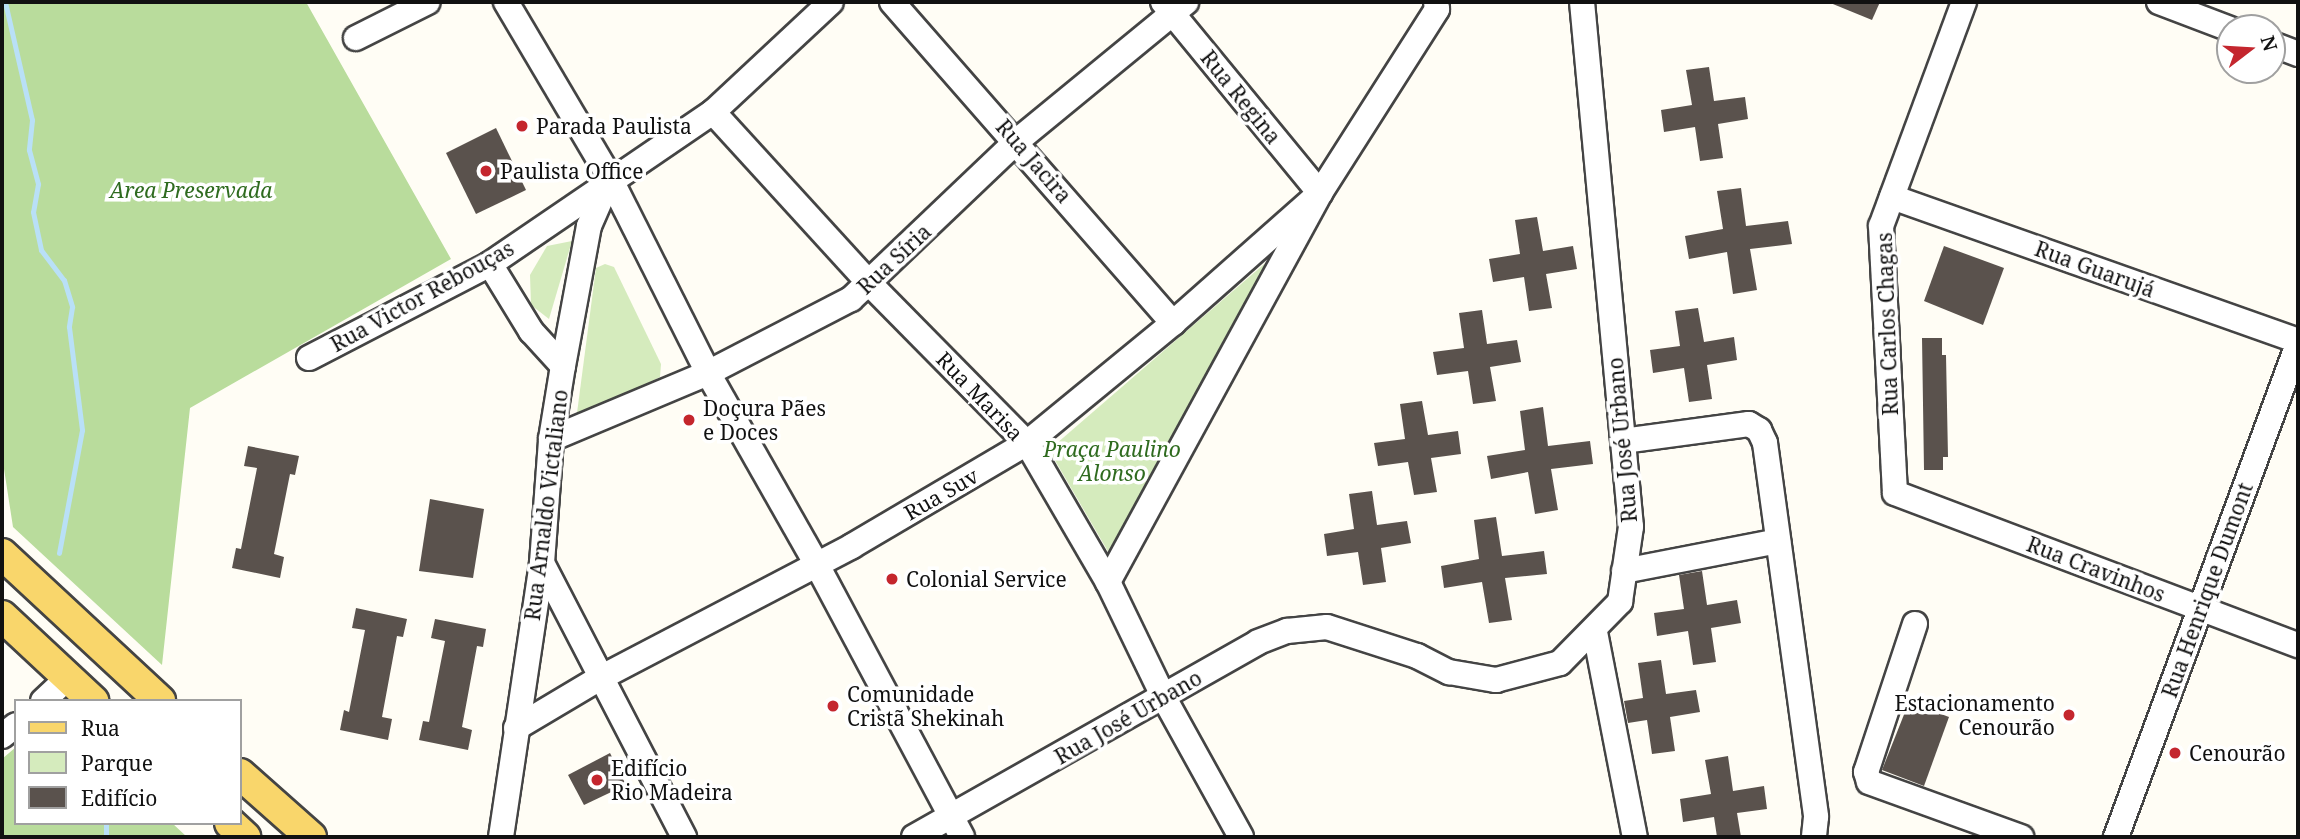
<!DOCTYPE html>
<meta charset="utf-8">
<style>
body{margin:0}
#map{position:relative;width:2300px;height:839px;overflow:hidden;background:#fffdf5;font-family:"Noto Serif",serif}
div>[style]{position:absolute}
.green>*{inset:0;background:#d5ebbd}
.forest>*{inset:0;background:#b9dc9c}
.stream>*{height:5px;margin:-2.5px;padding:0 2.5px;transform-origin:2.5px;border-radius:2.5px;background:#b9e0f7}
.building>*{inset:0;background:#5a524d}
.roads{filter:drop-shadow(2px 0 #444) drop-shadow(-2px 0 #444) drop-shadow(0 2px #444) drop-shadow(0 -2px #444)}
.minor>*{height:24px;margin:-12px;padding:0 12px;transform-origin:12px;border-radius:12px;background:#fff}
.major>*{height:30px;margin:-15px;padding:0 15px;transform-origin:15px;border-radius:15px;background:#f9d66b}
.dots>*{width:19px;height:19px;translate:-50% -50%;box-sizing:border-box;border:4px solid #fff;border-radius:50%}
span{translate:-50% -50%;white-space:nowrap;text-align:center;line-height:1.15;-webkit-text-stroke:7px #fff;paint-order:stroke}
.street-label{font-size:21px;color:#111}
.poi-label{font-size:21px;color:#111}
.left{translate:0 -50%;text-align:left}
.right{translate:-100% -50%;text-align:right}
.park-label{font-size:21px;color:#2f6b1f;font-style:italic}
.frame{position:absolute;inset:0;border:4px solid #111;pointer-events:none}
.legend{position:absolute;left:14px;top:699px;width:228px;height:126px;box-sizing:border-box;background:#fff;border:2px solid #a0a0a0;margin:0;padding:9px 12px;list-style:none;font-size:21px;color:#111}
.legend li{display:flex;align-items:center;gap:14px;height:35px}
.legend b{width:35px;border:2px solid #a0a0a0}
.north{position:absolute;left:2216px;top:14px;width:70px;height:70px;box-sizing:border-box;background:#fff;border:2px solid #a0a0a0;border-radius:50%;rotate:73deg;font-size:19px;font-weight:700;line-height:28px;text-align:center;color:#111}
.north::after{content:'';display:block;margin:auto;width:24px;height:32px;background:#c4262e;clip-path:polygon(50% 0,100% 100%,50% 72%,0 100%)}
</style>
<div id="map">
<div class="green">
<div style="clip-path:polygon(572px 241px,549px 319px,531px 305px,530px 275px,547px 246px)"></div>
<div style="clip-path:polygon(1284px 247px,1113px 560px,1049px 450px)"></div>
<div style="clip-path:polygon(605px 264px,614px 267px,661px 364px,660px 377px,582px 417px,577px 413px,596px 268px)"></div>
</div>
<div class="forest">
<div style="clip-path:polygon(2px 2px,306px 2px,451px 259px,190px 408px,162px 665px,13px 527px,2px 456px)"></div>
<div style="clip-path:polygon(16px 747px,16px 823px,172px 823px,187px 837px,2px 837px,2px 759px)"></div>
</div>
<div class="stream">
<div style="left:5px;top:2px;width:121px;rotate:77.1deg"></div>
<div style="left:32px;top:120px;width:30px;rotate:96deg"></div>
<div style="left:29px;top:150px;width:35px;rotate:75deg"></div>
<div style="left:38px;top:184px;width:28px;rotate:100deg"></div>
<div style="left:33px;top:212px;width:39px;rotate:78deg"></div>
<div style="left:41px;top:250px;width:38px;rotate:53deg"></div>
<div style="left:64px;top:280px;width:28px;rotate:73deg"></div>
<div style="left:72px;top:307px;width:20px;rotate:99deg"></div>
<div style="left:69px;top:327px;width:104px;rotate:82.8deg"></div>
<div style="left:82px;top:430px;width:125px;rotate:100.6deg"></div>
<div style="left:106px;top:823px;width:14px;rotate:90deg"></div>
</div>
<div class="building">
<div style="clip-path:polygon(1828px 2px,1880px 2px,1872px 20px)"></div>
<div style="clip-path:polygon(1709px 67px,1714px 101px,1745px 97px,1748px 119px,1718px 124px,1723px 158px,1700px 161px,1695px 127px,1664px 132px,1661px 110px,1692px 105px,1686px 70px)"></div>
<div style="clip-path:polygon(496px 128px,526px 190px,476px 214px,446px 153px)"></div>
<div style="clip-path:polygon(1741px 188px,1746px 226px,1788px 221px,1792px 244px,1750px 249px,1757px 290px,1733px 294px,1727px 252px,1689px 259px,1685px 236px,1723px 229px,1717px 191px)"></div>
<div style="clip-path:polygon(1537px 217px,1543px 251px,1573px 246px,1577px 269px,1546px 274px,1552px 308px,1529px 311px,1524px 277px,1493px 282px,1489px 259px,1520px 254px,1515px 220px)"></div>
<div style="clip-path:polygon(1944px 246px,2004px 268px,1983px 325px,1924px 301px)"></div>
<div style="clip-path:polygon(1698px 308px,1704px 342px,1734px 337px,1737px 360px,1707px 365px,1712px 399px,1689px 402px,1684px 368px,1653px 373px,1650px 350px,1680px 346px,1675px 311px)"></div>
<div style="clip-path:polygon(1482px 310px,1487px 344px,1517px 340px,1521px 362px,1490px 367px,1496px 401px,1473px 404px,1468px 371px,1437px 375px,1433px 352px,1464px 348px,1459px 313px)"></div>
<div style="clip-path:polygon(1922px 338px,1942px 338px,1942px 355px,1946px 355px,1948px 457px,1943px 457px,1943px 470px,1924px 470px)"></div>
<div style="clip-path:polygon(1422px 401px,1428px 435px,1458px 431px,1461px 454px,1431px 458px,1437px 492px,1414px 495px,1408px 462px,1378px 466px,1374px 443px,1405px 439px,1400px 404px)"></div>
<div style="clip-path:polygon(1543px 407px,1548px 446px,1590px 441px,1593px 464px,1551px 469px,1558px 510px,1535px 514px,1528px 472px,1491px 479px,1487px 456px,1525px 450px,1520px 411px)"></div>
<div style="clip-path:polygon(248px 446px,299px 456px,295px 475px,290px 474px,274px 554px,284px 557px,280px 578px,232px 568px,236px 548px,241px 549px,257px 468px,244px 466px)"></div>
<div style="clip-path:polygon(1372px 491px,1377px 525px,1407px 521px,1411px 543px,1381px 548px,1386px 582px,1363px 585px,1358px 552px,1327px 556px,1324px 534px,1354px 529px,1349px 494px)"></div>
<div style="clip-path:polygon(430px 499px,484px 509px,473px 578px,419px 571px)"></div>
<div style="clip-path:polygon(1496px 517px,1502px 556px,1544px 551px,1547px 574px,1505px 578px,1512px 620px,1489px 623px,1482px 582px,1444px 588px,1441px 566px,1479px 559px,1474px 520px)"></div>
<div style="clip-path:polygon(1702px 571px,1707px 605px,1737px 600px,1741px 623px,1711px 628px,1716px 662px,1693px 665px,1688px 631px,1657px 636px,1654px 613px,1684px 609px,1679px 575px)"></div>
<div style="clip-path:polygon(356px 608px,407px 619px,403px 637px,397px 636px,382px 717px,392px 719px,388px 740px,340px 730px,344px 710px,349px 712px,365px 630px,352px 628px)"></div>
<div style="clip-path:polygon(435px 619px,486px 629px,483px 647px,477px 646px,462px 727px,472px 730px,468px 750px,419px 740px,423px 721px,429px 722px,445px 641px,431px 638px)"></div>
<div style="clip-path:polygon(1661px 660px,1666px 694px,1696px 690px,1700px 712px,1670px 717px,1675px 751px,1652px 754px,1647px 720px,1628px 723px,1624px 701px,1643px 698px,1638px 663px)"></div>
<div style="clip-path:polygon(1909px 702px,1949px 717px,1924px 786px,1882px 770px)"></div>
<div style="clip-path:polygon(610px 753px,626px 785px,584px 805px,568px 775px)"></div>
<div style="clip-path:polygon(1728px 756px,1733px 791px,1764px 786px,1767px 809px,1737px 813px,1741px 837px,1717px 837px,1714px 817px,1683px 822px,1680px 799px,1711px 794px,1705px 760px)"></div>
</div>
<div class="roads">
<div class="minor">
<div style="left:506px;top:2px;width:204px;rotate:59.4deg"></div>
<div style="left:610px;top:178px;width:218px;rotate:63.3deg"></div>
<div style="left:708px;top:373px;width:221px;rotate:60.4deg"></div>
<div style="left:817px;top:565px;width:308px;rotate:61.9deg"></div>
<div style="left:892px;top:2px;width:427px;rotate:48.8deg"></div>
<div style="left:1163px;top:2px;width:247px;rotate:50.6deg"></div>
<div style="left:1964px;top:2px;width:239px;rotate:110.3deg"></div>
<div style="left:1881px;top:226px;width:267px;rotate:87deg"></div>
<div style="left:1895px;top:493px;width:431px;rotate:20.7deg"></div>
<div style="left:2159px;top:2px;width:76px;rotate:20.8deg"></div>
<div style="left:356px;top:38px;width:80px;rotate:-26.6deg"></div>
<div style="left:2272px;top:44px;width:28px;rotate:21deg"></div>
<div style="left:713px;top:112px;width:233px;rotate:47.6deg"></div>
<div style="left:870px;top:284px;width:223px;rotate:45.4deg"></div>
<div style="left:1027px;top:443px;width:161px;rotate:59.8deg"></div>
<div style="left:1108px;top:582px;width:127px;rotate:64.2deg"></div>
<div style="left:1163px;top:696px;width:161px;rotate:61deg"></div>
<div style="left:1892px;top:197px;width:431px;rotate:19.5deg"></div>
<div style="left:490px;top:264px;width:79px;rotate:58.5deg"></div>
<div style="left:531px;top:331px;width:47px;rotate:47.6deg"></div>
<div style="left:309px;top:358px;width:204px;rotate:-27.4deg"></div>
<div style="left:490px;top:264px;width:270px;rotate:-34.3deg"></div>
<div style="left:713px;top:112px;width:161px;rotate:-43deg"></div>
<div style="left:551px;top:439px;width:170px;rotate:-22.8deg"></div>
<div style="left:708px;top:373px;width:161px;rotate:-27.4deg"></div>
<div style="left:851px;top:299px;width:229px;rotate:-43.6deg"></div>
<div style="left:1017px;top:141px;width:219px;rotate:-39.4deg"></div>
<div style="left:1623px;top:441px;width:127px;rotate:-7.7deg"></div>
<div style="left:1749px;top:424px;width:12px;rotate:31deg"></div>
<div style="left:1759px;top:430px;width:14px;rotate:65deg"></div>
<div style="left:1765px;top:443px;width:377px;rotate:82.2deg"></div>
<div style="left:1816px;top:817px;width:20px;rotate:96deg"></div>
<div style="left:542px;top:563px;width:309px;rotate:62.6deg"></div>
<div style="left:1624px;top:571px;width:157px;rotate:-11deg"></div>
<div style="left:1108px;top:582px;width:443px;rotate:-61.4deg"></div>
<div style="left:1320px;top:193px;width:218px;rotate:-57.5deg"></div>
<div style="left:1437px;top:9px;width:7px;rotate:-98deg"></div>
<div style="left:1915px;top:624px;width:156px;rotate:108.3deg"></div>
<div style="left:1866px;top:772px;width:10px;rotate:73deg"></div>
<div style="left:1869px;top:782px;width:162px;rotate:19.9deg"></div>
<div style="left:1595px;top:632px;width:209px;rotate:79deg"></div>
<div style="left:43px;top:701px;width:34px;rotate:-43deg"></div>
<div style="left:516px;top:728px;width:98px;rotate:-30.8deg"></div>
<div style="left:600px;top:678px;width:284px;rotate:-27.6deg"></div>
<div style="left:852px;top:546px;width:203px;rotate:-30.5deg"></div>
<div style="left:1027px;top:443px;width:189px;rotate:-39.4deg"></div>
<div style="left:1173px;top:323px;width:196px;rotate:-41.5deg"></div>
<div style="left:2px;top:736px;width:18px;rotate:-38deg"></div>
<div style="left:501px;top:837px;width:277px;rotate:-81.5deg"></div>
<div style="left:542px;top:563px;width:124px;rotate:-85.8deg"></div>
<div style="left:551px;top:439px;width:74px;rotate:-80.7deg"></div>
<div style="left:563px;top:366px;width:142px;rotate:-79.5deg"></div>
<div style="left:589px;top:226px;width:52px;rotate:-66.4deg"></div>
<div style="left:914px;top:837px;width:395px;rotate:-29.5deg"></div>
<div style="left:1258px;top:642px;width:31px;rotate:-21deg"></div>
<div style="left:1287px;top:631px;width:40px;rotate:-5.7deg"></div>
<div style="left:1327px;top:627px;width:95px;rotate:17.9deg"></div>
<div style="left:1417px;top:656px;width:36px;rotate:27deg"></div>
<div style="left:1449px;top:672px;width:48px;rotate:9.7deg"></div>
<div style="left:1496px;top:680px;width:66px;rotate:-14.9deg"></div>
<div style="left:1560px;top:663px;width:86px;rotate:-45.5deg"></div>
<div style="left:1620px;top:602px;width:76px;rotate:-81.7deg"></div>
<div style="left:1631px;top:527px;width:527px;rotate:-95.33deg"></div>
<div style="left:2116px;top:837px;width:526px;rotate:-69.74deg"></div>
</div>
<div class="major">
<div style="left:2px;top:554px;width:216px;rotate:42.9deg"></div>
<div style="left:2px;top:616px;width:125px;rotate:43deg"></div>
<div style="left:240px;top:774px;width:95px;rotate:41.6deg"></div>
<div style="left:230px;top:823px;width:21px;rotate:43deg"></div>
</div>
</div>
<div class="dots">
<div style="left:522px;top:126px;background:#c4262e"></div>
<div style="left:486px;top:171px;background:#c4262e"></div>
<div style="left:689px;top:420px;background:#c4262e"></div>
<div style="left:892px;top:579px;background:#c4262e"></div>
<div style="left:833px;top:706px;background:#c4262e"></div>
<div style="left:2069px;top:715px;background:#c4262e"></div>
<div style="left:2175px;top:753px;background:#c4262e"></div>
<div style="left:597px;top:780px;background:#c4262e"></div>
</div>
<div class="street-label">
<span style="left:1241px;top:97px;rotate:51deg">Rua Regina</span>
<span style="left:1034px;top:161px;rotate:49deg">Rua Jacira</span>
<span style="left:894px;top:259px;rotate:-43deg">Rua Síria</span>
<span style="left:2095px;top:269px;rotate:20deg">Rua Guarujá</span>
<span style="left:422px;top:296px;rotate:-29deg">Rua Victor Rebouças</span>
<span style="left:1887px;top:324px;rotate:-92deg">Rua Carlos Chagas</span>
<span style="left:980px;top:396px;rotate:46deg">Rua Marisa</span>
<span style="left:1622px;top:440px;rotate:-95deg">Rua José Urbano</span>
<span style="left:941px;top:494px;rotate:-30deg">Rua Suv</span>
<span style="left:546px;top:505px;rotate:-83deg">Rua Arnaldo Victaliano</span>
<span style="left:2096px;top:569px;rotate:21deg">Rua Cravinhos</span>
<span style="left:2207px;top:590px;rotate:-70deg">Rua Henrique Dumont</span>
<span style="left:1128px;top:717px;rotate:-30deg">Rua José Urbano</span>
</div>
<div class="poi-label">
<span class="left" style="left:536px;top:126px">Parada Paulista</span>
<span class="left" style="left:500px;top:171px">Paulista Office</span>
<span class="left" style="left:703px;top:420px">Doçura Pães<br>e Doces</span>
<span class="left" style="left:906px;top:579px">Colonial Service</span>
<span class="left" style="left:847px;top:706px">Comunidade<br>Cristã Shekinah</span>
<span class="right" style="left:2055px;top:715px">Estacionamento<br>Cenourão</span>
<span class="left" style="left:2189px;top:753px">Cenourão</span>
<span class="left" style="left:611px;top:780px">Edifício<br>Rio Madeira</span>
</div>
<div class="park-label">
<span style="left:191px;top:190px">Area Preservada</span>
<span style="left:1112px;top:461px">Praça Paulino<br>Alonso</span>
</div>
<div class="frame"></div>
<ul class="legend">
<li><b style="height:9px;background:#f9d66b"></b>Rua</li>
<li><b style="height:19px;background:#d5ebbd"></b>Parque</li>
<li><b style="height:19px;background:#5a524d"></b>Edifício</li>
</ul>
<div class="north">N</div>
</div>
